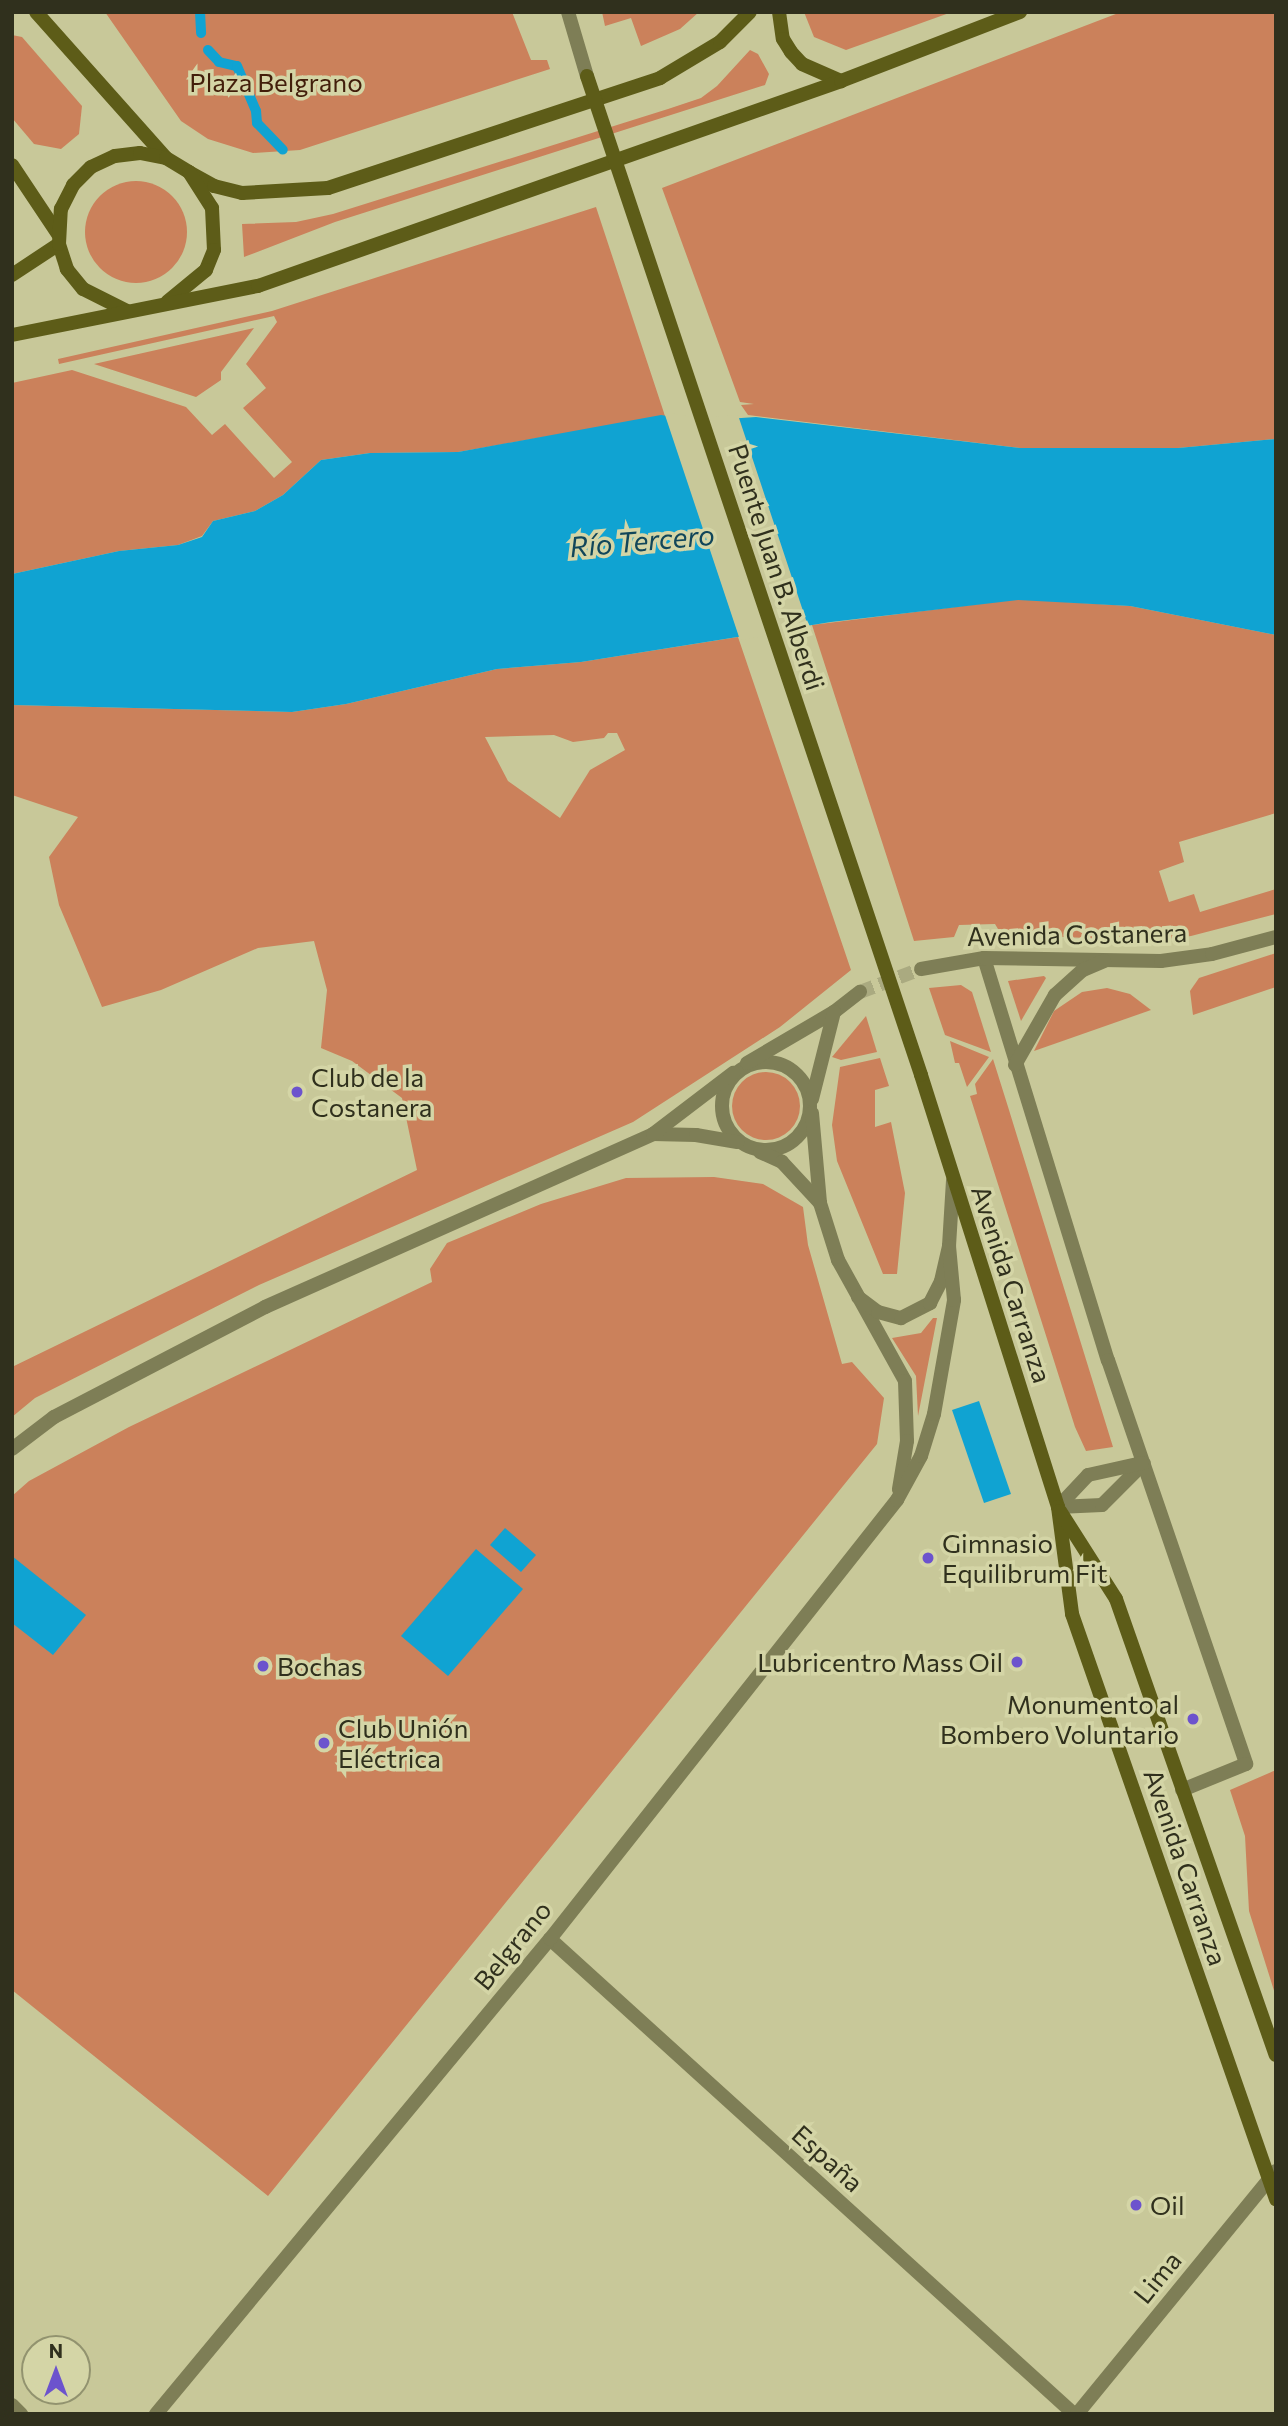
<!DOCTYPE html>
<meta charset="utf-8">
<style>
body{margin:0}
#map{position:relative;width:1288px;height:2426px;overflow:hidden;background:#c8c899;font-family:Commissioner,sans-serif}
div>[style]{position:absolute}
.green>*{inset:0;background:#cb815b}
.round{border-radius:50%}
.water>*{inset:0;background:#10a3d2}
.pier>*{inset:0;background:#c8c899}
.stream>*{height:10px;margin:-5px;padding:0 5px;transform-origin:5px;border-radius:5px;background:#10a3d2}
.street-tunnel>*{height:14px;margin-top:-7px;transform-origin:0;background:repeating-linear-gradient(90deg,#aaaa80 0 14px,transparent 0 21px)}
.street>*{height:14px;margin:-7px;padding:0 7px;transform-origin:7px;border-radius:7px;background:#7e7e56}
.street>.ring{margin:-7px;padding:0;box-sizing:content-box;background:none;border:14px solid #7e7e56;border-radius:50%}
.secondary>*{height:14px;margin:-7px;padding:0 7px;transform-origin:7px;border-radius:7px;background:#5d5c18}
.secondary-bridge>*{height:14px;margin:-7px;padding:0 7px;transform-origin:7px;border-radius:7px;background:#5d5c18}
.dots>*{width:19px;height:19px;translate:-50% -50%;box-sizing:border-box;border:4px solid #d4d5a6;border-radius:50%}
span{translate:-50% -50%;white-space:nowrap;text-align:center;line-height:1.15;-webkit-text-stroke:7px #d4d5a6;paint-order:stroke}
.park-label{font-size:26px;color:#421e0a}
.street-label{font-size:26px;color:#30301d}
.poi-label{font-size:26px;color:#30301d}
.left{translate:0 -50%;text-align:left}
.right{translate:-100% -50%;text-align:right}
.water-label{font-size:28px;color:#11465a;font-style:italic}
.frame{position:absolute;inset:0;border:14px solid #30301d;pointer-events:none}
.north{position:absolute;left:21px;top:2335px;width:70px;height:70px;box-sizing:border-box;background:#d4d5a6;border:2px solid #92936f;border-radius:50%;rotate:0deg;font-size:19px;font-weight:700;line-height:28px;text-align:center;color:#30301d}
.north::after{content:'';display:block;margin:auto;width:24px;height:32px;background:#6c53cd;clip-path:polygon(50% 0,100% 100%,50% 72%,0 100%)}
</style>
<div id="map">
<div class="green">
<div style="clip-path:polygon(105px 12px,512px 12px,531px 60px,547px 60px,550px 69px,300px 150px,253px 153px,208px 139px,181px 121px)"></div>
<div style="clip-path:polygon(602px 12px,699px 12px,680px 29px,641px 46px,631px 18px,605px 26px)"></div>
<div style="clip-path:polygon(804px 12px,952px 12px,846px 50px,814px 37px)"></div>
<div style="clip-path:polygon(1121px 12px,1276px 12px,1276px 439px,1178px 448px,1020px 448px,748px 415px,741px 405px,754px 404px,740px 402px,662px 188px)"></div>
<div style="clip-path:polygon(12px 35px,22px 37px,82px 106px,79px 134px,61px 149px,34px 144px,12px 118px)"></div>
<div style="clip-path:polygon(750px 50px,758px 54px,769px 74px,765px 85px,335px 222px,244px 257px,242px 224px,296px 222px,333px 214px,668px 109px,701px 98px,717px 86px)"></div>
<div class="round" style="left:85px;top:181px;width:102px;height:102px"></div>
<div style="clip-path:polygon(596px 207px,665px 416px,458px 452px,370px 453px,321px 460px,283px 495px,255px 511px,213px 521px,202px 536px,178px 545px,119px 551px,12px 574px,12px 383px,72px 370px,186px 407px,212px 435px,225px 424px,274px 478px,292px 462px,243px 408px,266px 388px,246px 364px,277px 322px,274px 316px,59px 364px,58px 359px,272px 311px)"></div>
<div style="clip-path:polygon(254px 328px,221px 372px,221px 380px,196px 397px,94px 364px)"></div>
<div style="clip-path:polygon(1018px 599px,1130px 606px,1276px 635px,1276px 813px,1179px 842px,1184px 862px,1159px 871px,1169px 902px,1194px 894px,1200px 912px,1276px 889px,1276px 914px,1191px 936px,1151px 941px,1001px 934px,995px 924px,959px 925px,954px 937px,914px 941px,812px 625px)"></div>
<div style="clip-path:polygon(evenodd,738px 637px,851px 970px,780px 1027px,633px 1122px,259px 1285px,35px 1398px,12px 1417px,12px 1367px,417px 1170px,402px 1098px,352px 1061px,321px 1048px,327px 990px,314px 941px,258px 948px,161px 990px,102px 1007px,59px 905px,49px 857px,78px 817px,12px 795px,12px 705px,292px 712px,346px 704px,497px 669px,581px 662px,738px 637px,608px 733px,617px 733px,625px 750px,590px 770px,560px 818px,508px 781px,485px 737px,554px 735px,573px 742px,604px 738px,608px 733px)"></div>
<div style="clip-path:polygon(1276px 953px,1276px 987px,1193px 1015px,1190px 991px,1199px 978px)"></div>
<div style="clip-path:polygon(1044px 976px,1046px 978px,1021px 1021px,1008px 981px)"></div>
<div style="clip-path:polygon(961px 985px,972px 992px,991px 1052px,945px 1035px,929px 988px)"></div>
<div style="clip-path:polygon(1107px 988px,1130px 994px,1151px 1010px,1034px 1051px,1054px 1011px,1082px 992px)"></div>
<div style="clip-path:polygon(866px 1016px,877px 1052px,841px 1060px,832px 1057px)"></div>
<div style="clip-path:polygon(950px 1041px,989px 1057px,967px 1087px,959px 1063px,955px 1063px)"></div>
<div style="clip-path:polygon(880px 1058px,889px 1086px,875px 1090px,875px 1127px,891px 1122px,905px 1193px,897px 1274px,883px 1274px,837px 1161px,832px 1125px,840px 1067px)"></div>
<div style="clip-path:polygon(993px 1059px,1009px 1110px,1113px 1447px,1086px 1451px,1075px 1427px,970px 1096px,977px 1094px,975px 1084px)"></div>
<div class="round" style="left:732px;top:1072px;width:68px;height:68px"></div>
<div style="clip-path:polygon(714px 1177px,763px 1184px,803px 1207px,808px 1245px,842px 1364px,852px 1362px,884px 1398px,877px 1444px,268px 2196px,12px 1990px,12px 1496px,29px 1481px,129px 1427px,432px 1282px,430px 1269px,447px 1243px,541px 1204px,626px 1178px)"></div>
<div style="clip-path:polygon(933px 1318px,937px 1318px,918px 1416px,916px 1376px,892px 1338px,921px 1333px)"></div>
<div style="clip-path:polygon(1276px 1770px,1276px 1997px,1249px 1911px,1245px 1836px,1230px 1790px)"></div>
</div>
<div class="water">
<div style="clip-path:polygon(661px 415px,697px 421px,756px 417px,1020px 448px,1178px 448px,1276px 439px,1276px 635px,1130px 606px,1018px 600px,831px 622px,581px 662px,497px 669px,346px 704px,292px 712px,12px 705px,12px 574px,119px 551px,178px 545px,202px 537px,213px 521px,255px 511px,283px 495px,321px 460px,370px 453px,458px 452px)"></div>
<div style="clip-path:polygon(979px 1401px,1011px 1494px,984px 1503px,952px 1410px)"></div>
<div style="clip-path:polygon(505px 1528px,536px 1555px,521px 1572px,490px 1545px)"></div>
<div style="clip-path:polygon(476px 1549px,523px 1589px,448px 1676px,401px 1636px)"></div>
<div style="clip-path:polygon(12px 1556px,86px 1615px,53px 1655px,12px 1623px)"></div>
</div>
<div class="pier">
<div style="clip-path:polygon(664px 412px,697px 418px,738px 415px,809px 629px,740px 640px)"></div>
</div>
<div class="stream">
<div style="left:200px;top:12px;width:21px;rotate:87deg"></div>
<div style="left:208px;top:50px;width:16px;rotate:47deg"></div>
<div style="left:219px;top:62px;width:18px;rotate:13deg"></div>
<div style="left:237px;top:66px;width:49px;rotate:67.1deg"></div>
<div style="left:256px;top:111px;width:12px;rotate:85deg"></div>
<div style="left:257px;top:123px;width:37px;rotate:46deg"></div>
</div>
<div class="street-tunnel">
<div style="left:860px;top:992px;width:65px;rotate:-20.7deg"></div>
</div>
<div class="street">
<div style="left:568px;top:12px;width:67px;rotate:73.5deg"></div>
<div style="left:984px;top:958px;width:421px;rotate:72.9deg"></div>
<div style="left:1108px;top:1360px;width:427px;rotate:71.1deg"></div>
<div style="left:1246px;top:1764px;width:69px;rotate:157.9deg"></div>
<div style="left:921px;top:969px;width:64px;rotate:-9.9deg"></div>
<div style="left:984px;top:958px;width:177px;rotate:1deg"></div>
<div style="left:1161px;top:961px;width:51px;rotate:-7.8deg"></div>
<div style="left:1212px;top:954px;width:66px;rotate:-14.9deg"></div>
<div style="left:834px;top:1012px;width:33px;rotate:-38deg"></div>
<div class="ring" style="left:722px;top:1062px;width:74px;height:74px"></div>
<div style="left:747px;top:1063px;width:101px;rotate:-30.4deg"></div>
<div style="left:834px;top:1012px;width:90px;rotate:104.2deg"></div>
<div style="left:1015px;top:1065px;width:81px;rotate:-60.3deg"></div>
<div style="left:1055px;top:995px;width:38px;rotate:-42deg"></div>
<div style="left:1083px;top:970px;width:23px;rotate:-23deg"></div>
<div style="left:812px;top:1113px;width:90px;rotate:84.9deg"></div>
<div style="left:820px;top:1203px;width:60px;rotate:72.5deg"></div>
<div style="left:838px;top:1260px;width:138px;rotate:61deg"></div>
<div style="left:905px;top:1381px;width:60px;rotate:88.1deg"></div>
<div style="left:907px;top:1441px;width:49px;rotate:99.5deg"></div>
<div style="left:653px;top:1134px;width:43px;rotate:1.3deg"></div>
<div style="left:696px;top:1135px;width:42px;rotate:9.7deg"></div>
<div style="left:760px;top:1152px;width:24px;rotate:24deg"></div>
<div style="left:782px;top:1162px;width:56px;rotate:47.2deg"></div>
<div style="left:858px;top:1297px;width:25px;rotate:37deg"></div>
<div style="left:878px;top:1312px;width:24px;rotate:15deg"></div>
<div style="left:901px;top:1318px;width:33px;rotate:-27deg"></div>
<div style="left:930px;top:1303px;width:25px;rotate:-63deg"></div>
<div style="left:941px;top:1281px;width:36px;rotate:-77deg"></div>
<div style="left:949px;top:1246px;width:66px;rotate:-86.5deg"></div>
<div style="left:12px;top:1449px;width:53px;rotate:-37.3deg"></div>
<div style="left:54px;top:1417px;width:238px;rotate:-27.5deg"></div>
<div style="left:265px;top:1307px;width:425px;rotate:-24deg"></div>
<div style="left:653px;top:1134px;width:101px;rotate:-37.3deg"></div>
<div style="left:1058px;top:1507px;width:44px;rotate:-2.6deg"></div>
<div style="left:1102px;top:1505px;width:59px;rotate:-45deg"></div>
<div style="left:1058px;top:1507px;width:44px;rotate:-46.8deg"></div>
<div style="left:1088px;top:1475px;width:55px;rotate:-12.5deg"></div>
<div style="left:550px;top:1939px;width:707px;rotate:42.19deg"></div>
<div style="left:12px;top:2405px;width:13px;rotate:45deg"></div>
<div style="left:156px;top:2414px;width:617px;rotate:-50.33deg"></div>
<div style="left:550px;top:1939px;width:560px;rotate:-51.68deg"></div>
<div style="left:897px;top:1500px;width:50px;rotate:-61.4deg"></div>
<div style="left:921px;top:1456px;width:44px;rotate:-72.8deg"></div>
<div style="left:934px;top:1414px;width:116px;rotate:-80deg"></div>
<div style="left:954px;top:1300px;width:54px;rotate:-95.3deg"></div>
<div style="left:1077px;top:2414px;width:314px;rotate:-50.7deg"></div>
</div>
<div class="secondary">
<div style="left:36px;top:12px;width:195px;rotate:48.3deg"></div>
<div style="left:779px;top:12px;width:27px;rotate:82deg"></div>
<div style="left:783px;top:39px;width:15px;rotate:58deg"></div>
<div style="left:791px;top:52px;width:16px;rotate:47deg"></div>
<div style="left:802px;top:64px;width:43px;rotate:23.6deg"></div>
<div style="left:12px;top:165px;width:83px;rotate:56.3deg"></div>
<div style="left:189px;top:172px;width:29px;rotate:29deg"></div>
<div style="left:214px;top:186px;width:29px;rotate:14deg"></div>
<div style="left:242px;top:193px;width:86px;rotate:-3.3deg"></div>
<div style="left:328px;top:188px;width:350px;rotate:-18.3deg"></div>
<div style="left:660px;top:78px;width:70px;rotate:-31deg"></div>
<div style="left:720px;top:42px;width:42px;rotate:-45deg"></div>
<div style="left:12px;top:275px;width:56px;rotate:-33.4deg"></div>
<div style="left:127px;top:311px;width:49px;rotate:-153.4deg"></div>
<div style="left:83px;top:289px;width:26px;rotate:-129deg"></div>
<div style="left:67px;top:269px;width:26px;rotate:-108deg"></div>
<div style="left:59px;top:244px;width:35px;rotate:-87deg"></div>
<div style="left:61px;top:209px;width:27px;rotate:-63deg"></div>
<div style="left:73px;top:185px;width:25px;rotate:-45deg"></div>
<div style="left:91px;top:167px;width:26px;rotate:-25deg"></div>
<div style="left:115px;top:156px;width:25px;rotate:-7deg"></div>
<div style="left:140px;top:153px;width:26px;rotate:11deg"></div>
<div style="left:166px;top:158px;width:27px;rotate:31deg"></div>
<div style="left:189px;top:172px;width:43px;rotate:57.4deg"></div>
<div style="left:212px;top:208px;width:42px;rotate:87.3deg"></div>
<div style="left:214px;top:250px;width:22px;rotate:112deg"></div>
<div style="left:206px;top:270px;width:50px;rotate:140.6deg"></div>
<div style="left:12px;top:335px;width:251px;rotate:-11.3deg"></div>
<div style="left:258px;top:286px;width:618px;rotate:-19.37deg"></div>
<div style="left:841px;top:81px;width:192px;rotate:-21.1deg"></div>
<div style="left:921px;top:1075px;width:453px;rotate:72.4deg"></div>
<div style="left:1058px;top:1507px;width:108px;rotate:82.5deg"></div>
<div style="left:1072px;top:1614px;width:620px;rotate:70.78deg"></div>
<div style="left:1060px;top:1511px;width:104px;rotate:57.5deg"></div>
<div style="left:1116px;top:1599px;width:483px;rotate:70.7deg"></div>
</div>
<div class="secondary-bridge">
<div style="left:587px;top:76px;width:1053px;rotate:71.51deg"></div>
</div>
<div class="dots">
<div style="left:297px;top:1092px;background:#6c53cd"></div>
<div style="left:928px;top:1558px;background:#6c53cd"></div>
<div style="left:1017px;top:1662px;background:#6c53cd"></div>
<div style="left:263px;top:1666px;background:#6c53cd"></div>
<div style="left:1193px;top:1719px;background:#6c53cd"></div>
<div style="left:324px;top:1743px;background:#6c53cd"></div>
<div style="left:1136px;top:2205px;background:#6c53cd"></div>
</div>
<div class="park-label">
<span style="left:276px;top:82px">Plaza Belgrano</span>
</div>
<div class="street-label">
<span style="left:777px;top:567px;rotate:72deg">Puente Juan B. Alberdi</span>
<span style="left:1077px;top:934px;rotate:-1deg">Avenida Costanera</span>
<span style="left:1012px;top:1284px;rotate:72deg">Avenida Carranza</span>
<span style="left:1186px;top:1867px;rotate:71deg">Avenida Carranza</span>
<span style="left:512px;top:1945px;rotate:-51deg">Belgrano</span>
<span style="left:828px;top:2158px;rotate:42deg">España</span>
<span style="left:1157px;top:2277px;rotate:-51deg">Lima</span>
</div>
<div class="poi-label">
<span class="left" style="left:311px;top:1092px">Club de la<br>Costanera</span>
<span class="left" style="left:942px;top:1558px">Gimnasio<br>Equilibrum Fit</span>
<span class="right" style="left:1003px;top:1662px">Lubricentro Mass Oil</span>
<span class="left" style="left:277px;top:1666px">Bochas</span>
<span class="right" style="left:1179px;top:1719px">Monumento al<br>Bombero Voluntario</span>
<span class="left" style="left:338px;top:1743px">Club Unión<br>Eléctrica</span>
<span class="left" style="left:1150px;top:2205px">Oil</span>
</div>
<div class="water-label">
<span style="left:642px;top:540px;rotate:-5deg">Río Tercero</span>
</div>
<div class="frame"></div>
<div class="north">N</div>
</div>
